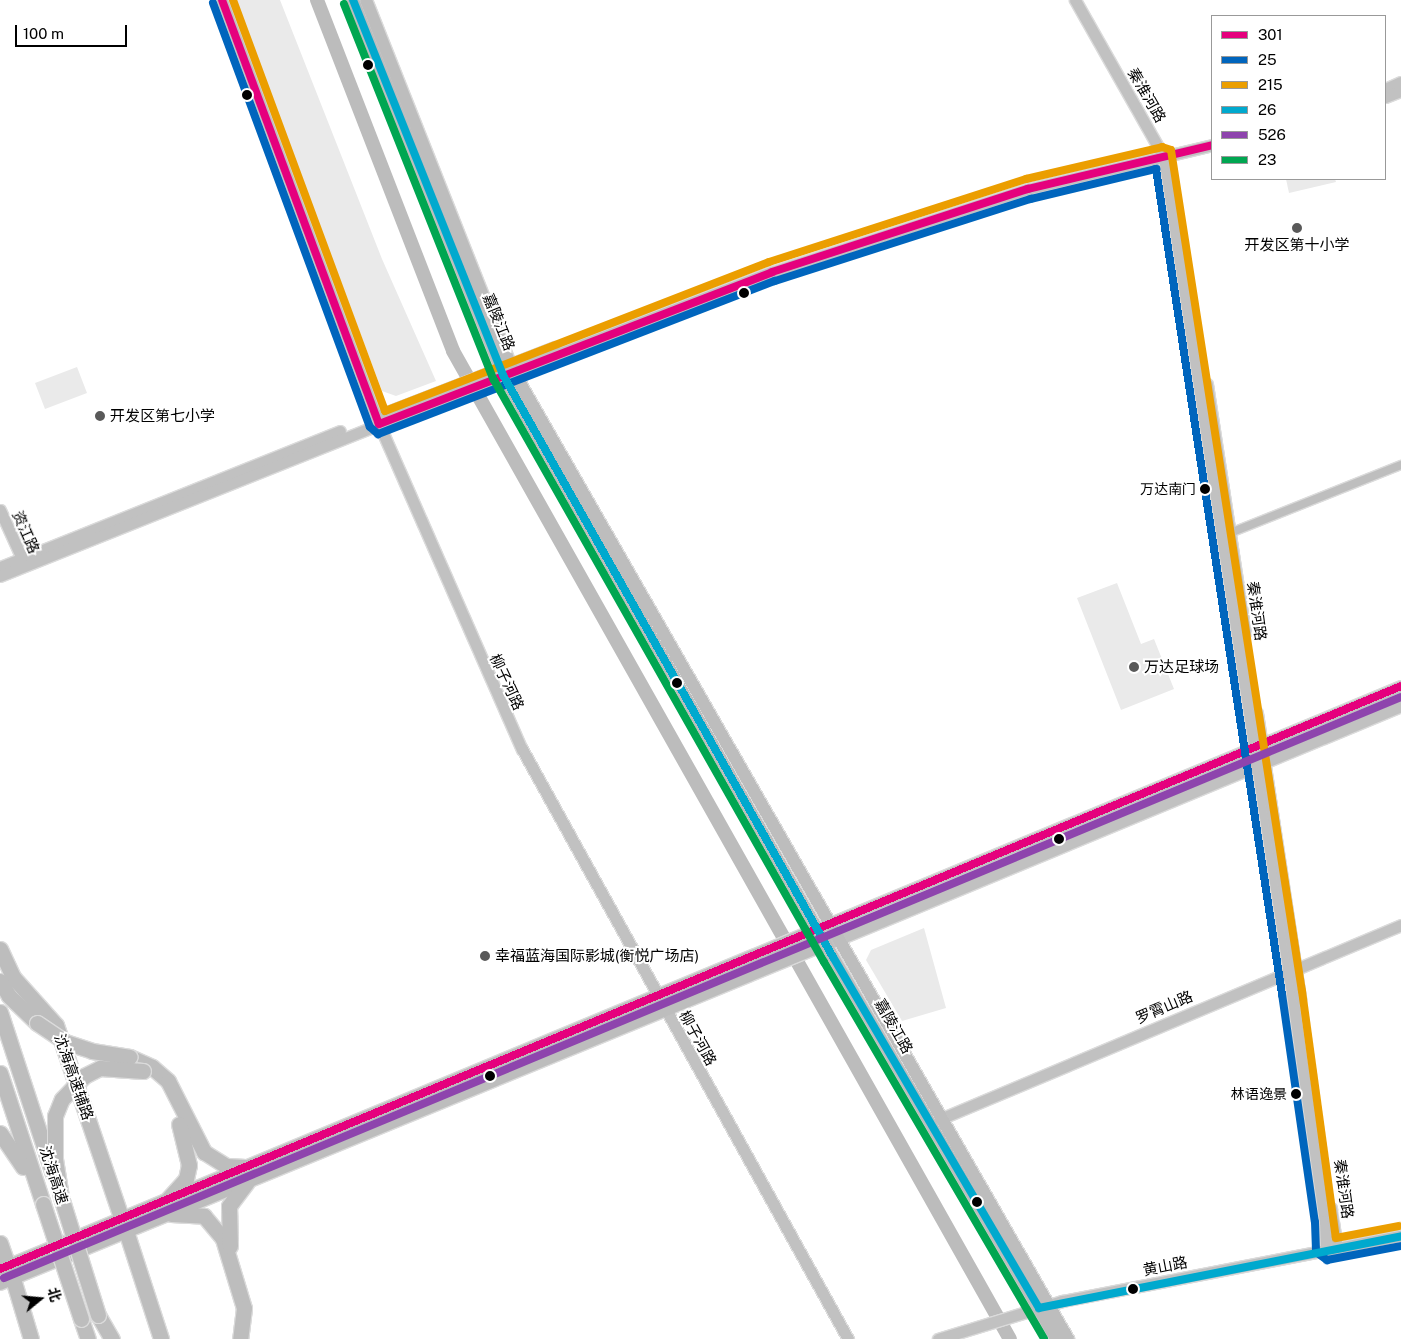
<!DOCTYPE html>
<meta charset="utf-8">
<style>
body{margin:0}
#map{position:relative;width:1401px;height:1339px;overflow:hidden;background:#fff;font-family:"Public Sans","Noto Sans SC",sans-serif}
div>[style]{position:absolute}
.green>*{inset:0;background:#eaeaea}
.river>*{height:14px;margin:-7px;padding:0 7px;transform-origin:7px;border-radius:7px;background:#bcbcbc}
.roads{filter:drop-shadow(1px 0 #dbdbdb) drop-shadow(-1px 0 #dbdbdb) drop-shadow(0 1px #dbdbdb) drop-shadow(0 -1px #dbdbdb)}
.street>*{height:8px;margin:-4px;padding:0 4px;transform-origin:4px;border-radius:4px;background:#bebebe}
.secondary>*{height:11px;margin:-5.5px;padding:0 5.5px;transform-origin:5.5px;border-radius:5.5px;background:#c1c1c1}
.primary>*{height:12px;margin:-6px;padding:0 6px;transform-origin:6px;border-radius:6px;background:#bdbdbd}
.highway>*{height:15px;margin:-7.5px;padding:0 7.5px;transform-origin:7.5px;border-radius:7.5px;background:#bdbdbd}
.bridges{filter:drop-shadow(1px 0 #dbdbdb) drop-shadow(-1px 0 #dbdbdb) drop-shadow(0 1px #dbdbdb) drop-shadow(0 -1px #dbdbdb)}
.highway-bridge>*{height:15px;margin:-7.5px;padding:0 7.5px;transform-origin:7.5px;border-radius:7.5px;background:#bdbdbd}
.bus-1>*{height:8px;margin:-4px;padding:0 4px;transform-origin:4px;border-radius:4px;background:#e5007d}
.bus-2>*{height:8px;margin:-4px;padding:0 4px;transform-origin:4px;border-radius:4px;background:#0065bd}
.bus-3>*{height:8px;margin:-4px;padding:0 4px;transform-origin:4px;border-radius:4px;background:#eb9e00}
.bus-4>*{height:8px;margin:-4px;padding:0 4px;transform-origin:4px;border-radius:4px;background:#00a9ce}
.bus-5>*{height:8px;margin:-4px;padding:0 4px;transform-origin:4px;border-radius:4px;background:#8e44ad}
.bus-6>*{height:8px;margin:-4px;padding:0 4px;transform-origin:4px;border-radius:4px;background:#00a651}
.dots>*{width:14px;height:14px;translate:-50% -50%;box-sizing:border-box;border:2px solid #fff;border-radius:50%}
span{translate:-50% -50%;white-space:nowrap;text-align:center;line-height:1.15;-webkit-text-stroke:4px #fff;paint-order:stroke}
.bus-label{font-size:14px;color:#000}
.right{translate:-100% -50%;text-align:right}
.street-label{font-size:15px;color:#000}
.poi-label{font-size:15px;color:#000}
.left{translate:0 -50%;text-align:left}
.legend{position:absolute;left:1211px;top:15px;width:175px;height:165px;box-sizing:border-box;background:#fff;border:1px solid #999;margin:0;padding:6px 9px;list-style:none;font-size:15px;color:#000}
.legend li{display:flex;align-items:center;gap:10px;height:25px}
.legend b{width:25px;border:1px solid #999}
.north{position:absolute;left:15px;top:1274px;width:50px;height:50px;-webkit-text-stroke:4px #fff;paint-order:stroke;rotate:73deg;font-size:14px;font-weight:700;line-height:20px;text-align:center;color:#000}
.north::after{content:'';display:block;margin:auto;width:18px;height:22px;background:#000;clip-path:polygon(50% 0,100% 100%,50% 72%,0 100%)}
.scale{position:absolute;left:15px;top:25px;width:112px;height:22px;box-sizing:border-box;border:2px solid #000;border-top:0;padding-left:6px;font-size:15px;line-height:18px;white-space:nowrap;color:#000;-webkit-text-stroke:4px #fff;paint-order:stroke}
</style>
<div id="map">
<div class="green">
<div style="clip-path:polygon(235px 0,280px 0,382px 259px,436px 381px,396px 396px,382px 391px)"></div>
<div style="clip-path:polygon(1286px 179px,1335px 179px,1336px 182px,1289px 193px)"></div>
<div style="clip-path:polygon(77px 367px,87px 393px,45px 409px,35px 383px)"></div>
<div style="clip-path:polygon(1117px 583px,1141px 644px,1154px 639px,1174px 689px,1121px 710px,1077px 598px)"></div>
<div style="clip-path:polygon(924px 928px,946px 1008px,902px 1021px,866px 960px,871px 950px)"></div>
</div>
<div class="river">
<div style="left:317px;top:0;width:376px;rotate:68.8deg"></div>
<div style="left:453px;top:351px;width:1134px;rotate:60.59deg"></div>
</div>
<div class="roads">
<div class="street">
<div style="left:1230px;top:533px;width:184px;rotate:-21.7deg"></div>
</div>
<div class="secondary">
<div style="left:222px;top:0;width:452px;rotate:69.7deg"></div>
<div style="left:379px;top:424px;width:355px;rotate:66.3deg"></div>
<div style="left:522px;top:749px;width:674px;rotate:61.08deg"></div>
<div style="left:1075px;top:0;width:180px;rotate:60.5deg"></div>
<div style="left:1164px;top:157px;width:846px;rotate:81.3deg"></div>
<div style="left:1292px;top:993px;width:230px;rotate:81.8deg"></div>
<div style="left:1325px;top:1221px;width:29px;rotate:88deg"></div>
<div style="left:1385px;top:89px;width:17px;rotate:-24deg"></div>
<div style="left:1385px;top:97px;width:17px;rotate:-21deg"></div>
<div style="left:1207px;top:384px;width:252px;rotate:81.3deg"></div>
<div style="left:380px;top:415px;width:187px;rotate:-21.3deg"></div>
<div style="left:0;top:510px;width:60px;rotate:65.6deg"></div>
<div style="left:0;top:567px;width:366px;rotate:-21.8deg"></div>
<div style="left:0;top:576px;width:542px;rotate:-21.78deg"></div>
<div style="left:503px;top:375px;width:288px;rotate:-21deg"></div>
<div style="left:772px;top:272px;width:269px;rotate:-18deg"></div>
<div style="left:1028px;top:189px;width:189px;rotate:-13.4deg"></div>
<div style="left:1257px;top:713px;width:289px;rotate:81.4deg"></div>
<div style="left:823px;top:926px;width:626px;rotate:-22.55deg"></div>
<div style="left:830px;top:943px;width:618px;rotate:-22.54deg"></div>
<div style="left:940px;top:1119px;width:500px;rotate:-22.82deg"></div>
<div style="left:1331px;top:1208px;width:40px;rotate:81.5deg"></div>
<div style="left:938px;top:1339px;width:130px;rotate:-17deg"></div>
<div style="left:1062px;top:1301px;width:345px;rotate:-10.9deg"></div>
</div>
<div class="primary">
<div style="left:353px;top:0;width:404px;rotate:68.2deg"></div>
<div style="left:503px;top:375px;width:669px;rotate:60.45deg"></div>
<div style="left:833px;top:957px;width:442px;rotate:59.7deg"></div>
<div style="left:366px;top:0;width:399px;rotate:68.4deg"></div>
<div style="left:513px;top:371px;width:1116px;rotate:60.17deg"></div>
<div style="left:0;top:1269px;width:885px;rotate:-22.59deg"></div>
<div style="left:0;top:1284px;width:893px;rotate:-22.37deg"></div>
</div>
<div class="highway">
<div style="left:0;top:949px;width:31px;rotate:65deg"></div>
<div style="left:13px;top:977px;width:64px;rotate:48.1deg"></div>
<div style="left:56px;top:1025px;width:206px;rotate:71.3deg"></div>
<div style="left:0;top:981px;width:17px;rotate:59deg"></div>
<div style="left:9px;top:996px;width:39px;rotate:44deg"></div>
<div style="left:0;top:1012px;width:170px;rotate:71.9deg"></div>
<div style="left:130px;top:1057px;width:24px;rotate:24deg"></div>
<div style="left:152px;top:1067px;width:21px;rotate:41deg"></div>
<div style="left:168px;top:1081px;width:80px;rotate:63.1deg"></div>
<div style="left:204px;top:1152px;width:26px;rotate:32deg"></div>
<div style="left:226px;top:1166px;width:21px;rotate:3deg"></div>
<div style="left:0;top:1073px;width:138px;rotate:71.8deg"></div>
<div style="left:0;top:1133px;width:41px;rotate:55.9deg"></div>
<div style="left:167px;top:1200px;width:28px;rotate:-48deg"></div>
<div style="left:186px;top:1179px;width:14px;rotate:-78deg"></div>
<div style="left:189px;top:1165px;width:42px;rotate:-103.7deg"></div>
<div style="left:171px;top:1214px;width:33px;rotate:3deg"></div>
<div style="left:204px;top:1216px;width:30px;rotate:50deg"></div>
<div style="left:223px;top:1239px;width:72px;rotate:73.1deg"></div>
<div style="left:244px;top:1308px;width:31px;rotate:97deg"></div>
<div style="left:126px;top:1231px;width:114px;rotate:72deg"></div>
<div style="left:0;top:1243px;width:24px;rotate:71deg"></div>
<div style="left:230px;top:1246px;width:40px;rotate:-91.4deg"></div>
<div style="left:229px;top:1206px;width:30px;rotate:-53deg"></div>
<div style="left:13px;top:1279px;width:63px;rotate:73.3deg"></div>
<div style="left:98px;top:1315px;width:28px;rotate:60deg"></div>
<div style="left:81px;top:1319px;width:21px;rotate:71deg"></div>
</div>
</div>
<div class="bridges">
<div class="highway-bridge">
<div style="left:37px;top:1023px;width:34px;rotate:34deg"></div>
<div style="left:65px;top:1042px;width:28px;rotate:18deg"></div>
<div style="left:92px;top:1051px;width:38px;rotate:9deg"></div>
<div style="left:43px;top:1204px;width:121px;rotate:71.7deg"></div>
<div style="left:98px;top:1315px;width:124px;rotate:-107.4deg"></div>
<div style="left:61px;top:1197px;width:38px;rotate:-99deg"></div>
<div style="left:55px;top:1159px;width:43px;rotate:-90deg"></div>
<div style="left:55px;top:1116px;width:18px;rotate:-68deg"></div>
<div style="left:62px;top:1099px;width:32px;rotate:-46deg"></div>
<div style="left:84px;top:1076px;width:18px;rotate:-27deg"></div>
<div style="left:100px;top:1068px;width:43px;rotate:4deg"></div>
</div>
</div>
<div class="bus-1">
<div style="left:222px;top:0;width:452px;rotate:69.7deg"></div>
<div style="left:379px;top:424px;width:421px;rotate:-21.1deg"></div>
<div style="left:772px;top:272px;width:269px;rotate:-18deg"></div>
<div style="left:1028px;top:189px;width:189px;rotate:-13.4deg"></div>
<div style="left:0;top:1269px;width:1517px;rotate:-22.59deg"></div>
</div>
<div class="bus-2">
<div style="left:213px;top:3px;width:452px;rotate:69.7deg"></div>
<div style="left:370px;top:427px;width:11px;rotate:41deg"></div>
<div style="left:378px;top:434px;width:425px;rotate:-21.1deg"></div>
<div style="left:775px;top:281px;width:269px;rotate:-17.8deg"></div>
<div style="left:1031px;top:199px;width:129px;rotate:-13.5deg"></div>
<div style="left:1156px;top:169px;width:835px;rotate:81.32deg"></div>
<div style="left:1282px;top:994px;width:230px;rotate:81.8deg"></div>
<div style="left:1315px;top:1222px;width:30px;rotate:88deg"></div>
<div style="left:1316px;top:1252px;width:14px;rotate:36deg"></div>
<div style="left:1327px;top:1260px;width:75px;rotate:-10.7deg"></div>
</div>
<div class="bus-3">
<div style="left:233px;top:0;width:438px;rotate:69.7deg"></div>
<div style="left:385px;top:411px;width:412px;rotate:-21.2deg"></div>
<div style="left:769px;top:262px;width:270px;rotate:-17.9deg"></div>
<div style="left:1026px;top:179px;width:140px;rotate:-13.2deg"></div>
<div style="left:1162px;top:147px;width:9px;rotate:18deg"></div>
<div style="left:1171px;top:150px;width:851px;rotate:81.15deg"></div>
<div style="left:1302px;top:991px;width:249px;rotate:82.2deg"></div>
<div style="left:1336px;top:1238px;width:64px;rotate:-10.8deg"></div>
</div>
<div class="bus-4">
<div style="left:353px;top:0;width:404px;rotate:68.2deg"></div>
<div style="left:503px;top:375px;width:669px;rotate:60.45deg"></div>
<div style="left:833px;top:957px;width:407px;rotate:59.6deg"></div>
<div style="left:1039px;top:1308px;width:369px;rotate:-11.2deg"></div>
</div>
<div class="bus-5">
<div style="left:4px;top:1278px;width:1513px;rotate:-22.58deg"></div>
</div>
<div class="bus-6">
<div style="left:344px;top:4px;width:405px;rotate:68.3deg"></div>
<div style="left:494px;top:380px;width:669px;rotate:60.45deg"></div>
<div style="left:824px;top:962px;width:436px;rotate:59.7deg"></div>
</div>
<div class="dots">
<div style="left:368px;top:65px;background:#000"></div>
<div style="left:247px;top:95px;background:#000"></div>
<div style="left:1297px;top:228px;background:#595959"></div>
<div style="left:744px;top:293px;background:#000"></div>
<div style="left:100px;top:416px;background:#595959"></div>
<div style="left:1205px;top:489px;background:#000"></div>
<div style="left:1134px;top:667px;background:#595959"></div>
<div style="left:677px;top:683px;background:#000"></div>
<div style="left:1059px;top:839px;background:#000"></div>
<div style="left:485px;top:956px;background:#595959"></div>
<div style="left:490px;top:1076px;background:#000"></div>
<div style="left:1296px;top:1094px;background:#000"></div>
<div style="left:977px;top:1202px;background:#000"></div>
<div style="left:1133px;top:1289px;background:#000"></div>
</div>
<div class="bus-label">
<span class="right" style="left:1196px;top:489px">万达南门</span>
<span class="right" style="left:1287px;top:1094px">林语逸景</span>
</div>
<div class="street-label">
<span style="left:1147px;top:95px;rotate:60deg">秦淮河路</span>
<span style="left:499px;top:322px;rotate:68deg">嘉陵江路</span>
<span style="left:26px;top:532px;rotate:66deg">资江路</span>
<span style="left:1257px;top:611px;rotate:82deg">秦淮河路</span>
<span style="left:507px;top:682px;rotate:65deg">柳子河路</span>
<span style="left:1164px;top:1007px;rotate:-23deg">罗霄山路</span>
<span style="left:894px;top:1026px;rotate:60deg">嘉陵江路</span>
<span style="left:698px;top:1038px;rotate:61deg">柳子河路</span>
<span style="left:74px;top:1077px;rotate:71deg">沈海高速辅路</span>
<span style="left:54px;top:1175px;rotate:72deg">沈海高速</span>
<span style="left:1344px;top:1189px;rotate:82deg">秦淮河路</span>
<span style="left:1165px;top:1266px;rotate:-11deg">黄山路</span>
</div>
<div class="poi-label">
<span style="left:1297px;top:245px">开发区第十小学</span>
<span class="left" style="left:110px;top:416px">开发区第七小学</span>
<span class="left" style="left:1144px;top:667px">万达足球场</span>
<span class="left" style="left:495px;top:956px">幸福蓝海国际影城(衡悦广场店)</span>
</div>
<ul class="legend">
<li><b style="height:6px;background:#e5007d"></b>301</li>
<li><b style="height:6px;background:#0065bd"></b>25</li>
<li><b style="height:6px;background:#eb9e00"></b>215</li>
<li><b style="height:6px;background:#00a9ce"></b>26</li>
<li><b style="height:6px;background:#8e44ad"></b>526</li>
<li><b style="height:6px;background:#00a651"></b>23</li>
</ul>
<div class="north">北</div>
<div class="scale">100 m</div>
</div>
